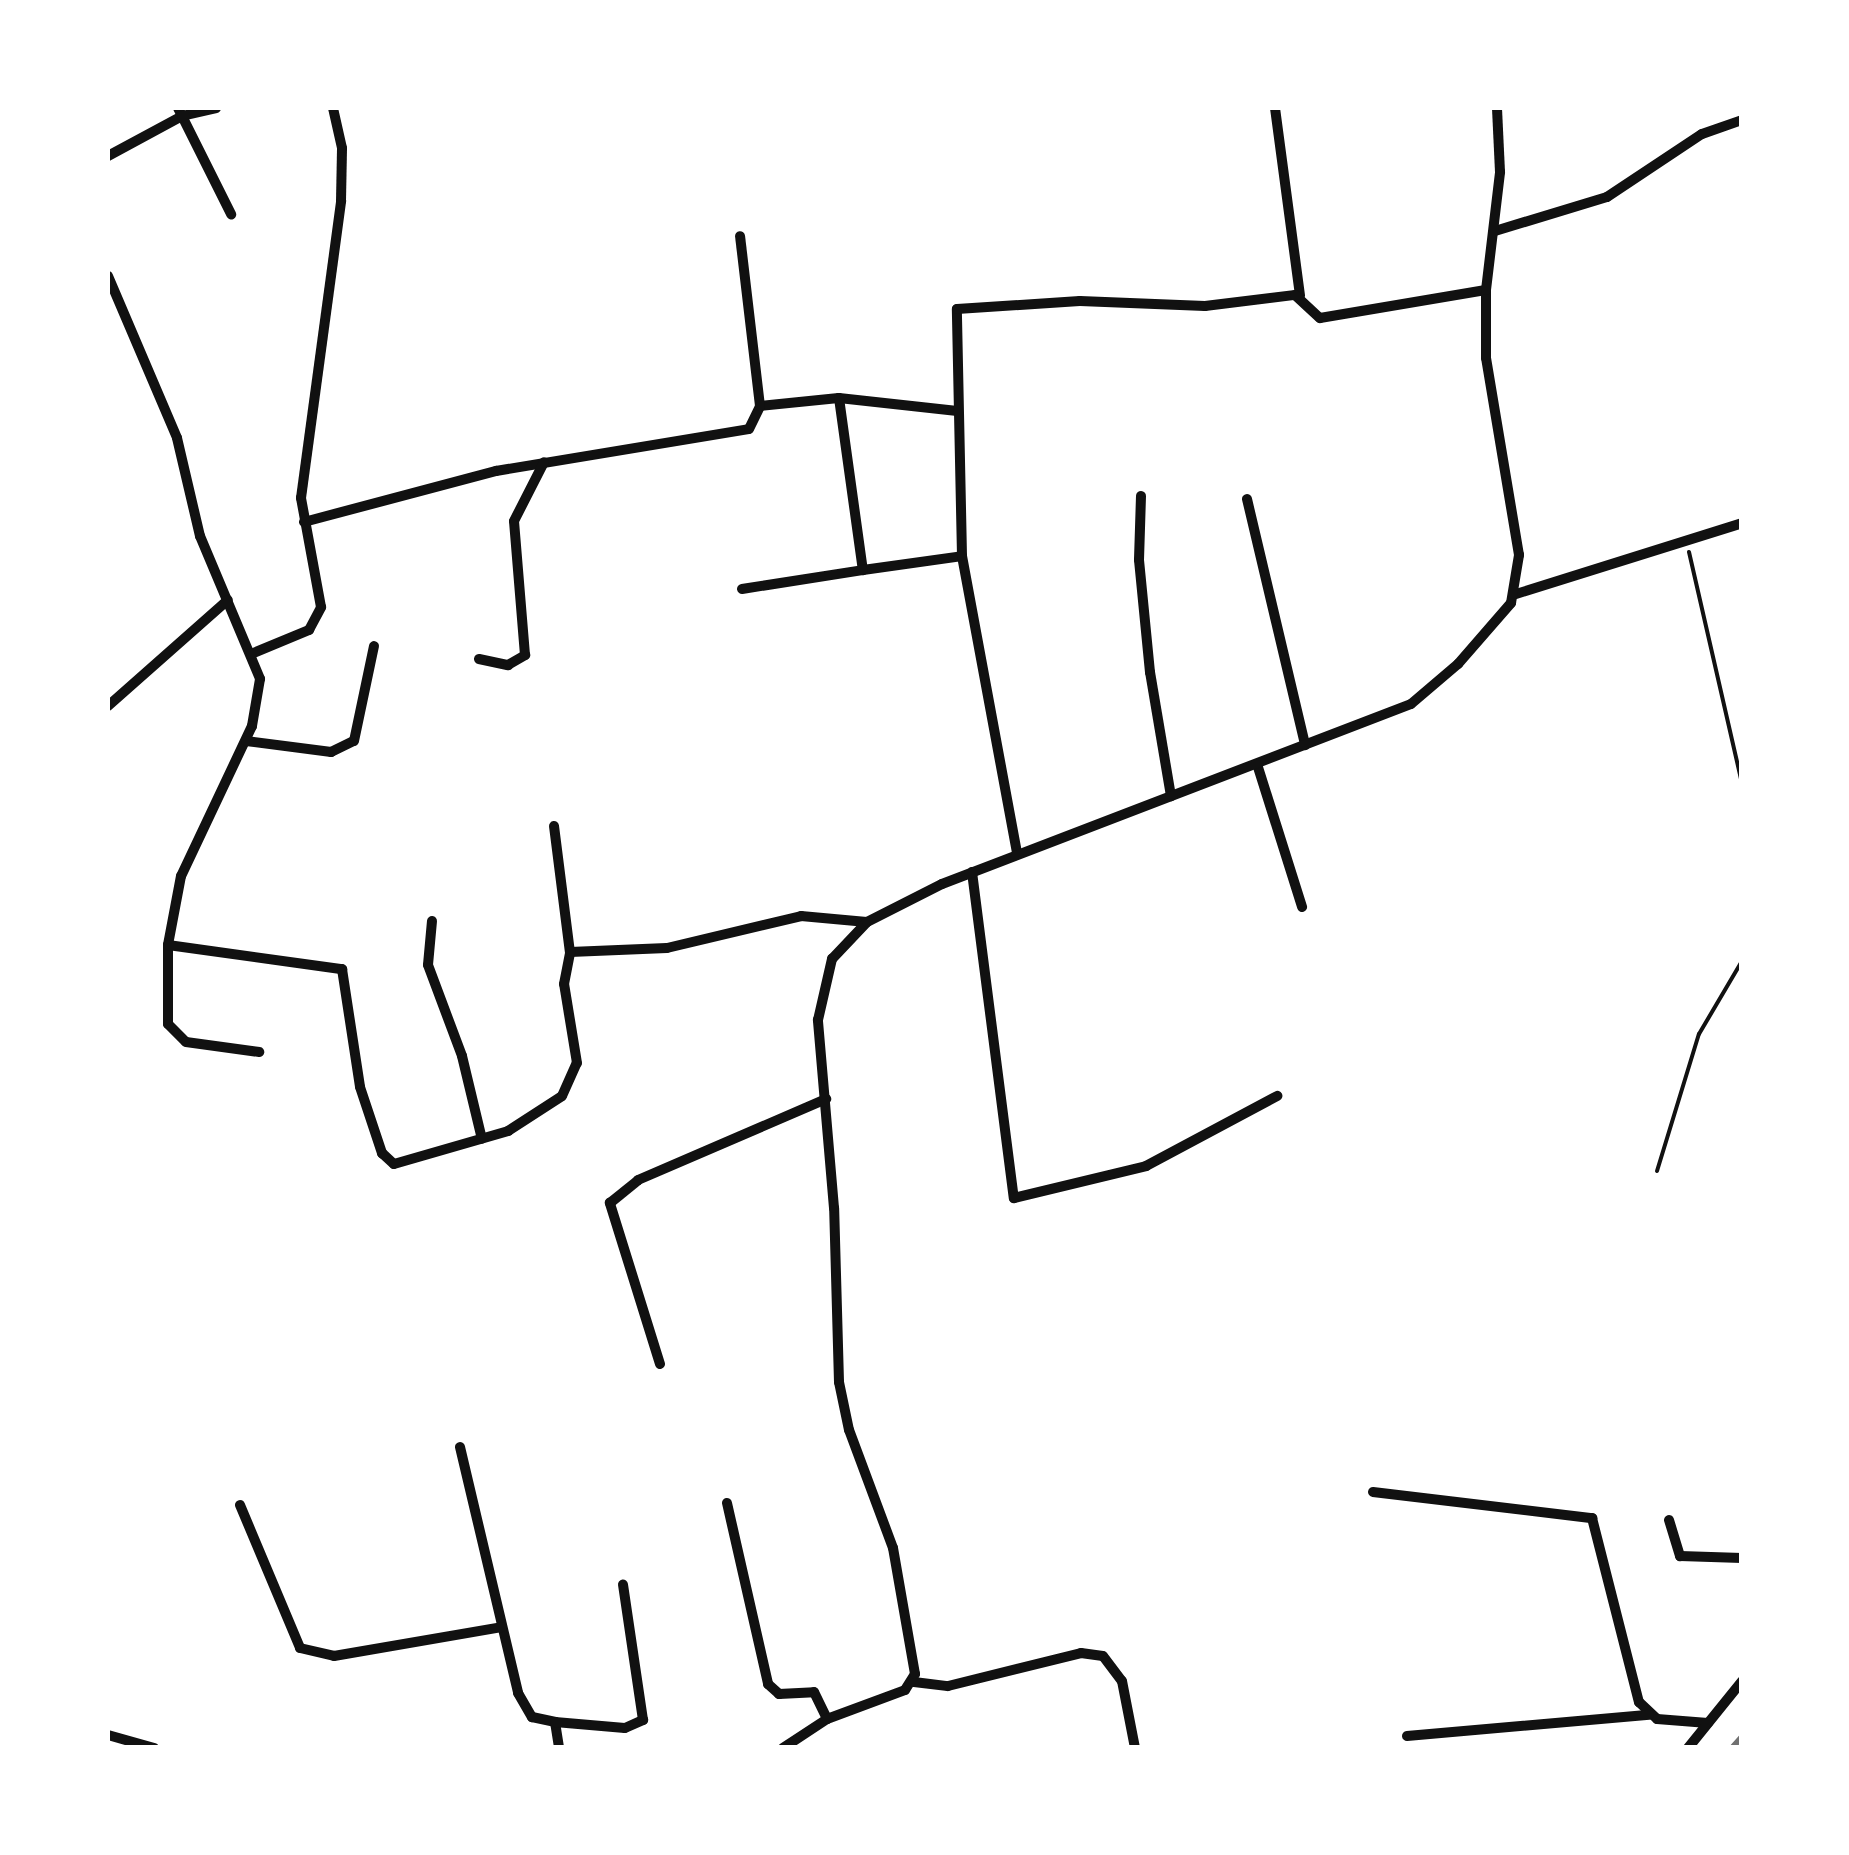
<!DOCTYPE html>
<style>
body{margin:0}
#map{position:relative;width:1849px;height:1855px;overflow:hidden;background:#fff;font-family:Mulish,sans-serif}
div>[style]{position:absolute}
.path>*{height:4px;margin:-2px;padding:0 2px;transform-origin:2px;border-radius:2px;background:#111}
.minor>*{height:10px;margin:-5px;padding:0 5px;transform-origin:5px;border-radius:5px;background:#111}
.rail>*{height:6px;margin:-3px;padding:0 3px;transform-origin:3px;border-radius:3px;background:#707070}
span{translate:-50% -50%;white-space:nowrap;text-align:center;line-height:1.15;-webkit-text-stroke:8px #fff;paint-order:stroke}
.frame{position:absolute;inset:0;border:110px solid #fff;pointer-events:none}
</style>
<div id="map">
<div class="path">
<div style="left:1689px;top:552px;width:237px;rotate:77.1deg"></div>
<div style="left:1657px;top:1171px;width:143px;rotate:-73deg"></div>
<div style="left:1699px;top:1034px;width:85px;rotate:-59.5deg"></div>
</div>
<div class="minor">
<div style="left:178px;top:108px;width:119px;rotate:63.4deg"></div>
<div style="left:1275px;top:108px;width:189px;rotate:82.4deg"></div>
<div style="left:108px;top:156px;width:84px;rotate:-28.4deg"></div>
<div style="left:182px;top:116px;width:35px;rotate:-13deg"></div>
<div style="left:1495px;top:231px;width:117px;rotate:-16.9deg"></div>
<div style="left:1607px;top:197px;width:114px;rotate:-33.6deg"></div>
<div style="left:1702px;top:134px;width:42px;rotate:-19.3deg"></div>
<div style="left:108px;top:276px;width:176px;rotate:66.9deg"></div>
<div style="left:177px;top:438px;width:101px;rotate:76.8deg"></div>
<div style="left:200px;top:536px;width:155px;rotate:67.2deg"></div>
<div style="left:260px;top:679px;width:48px;rotate:99.7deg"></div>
<div style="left:252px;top:726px;width:166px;rotate:115.3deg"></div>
<div style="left:181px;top:876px;width:70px;rotate:100.7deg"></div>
<div style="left:168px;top:945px;width:79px;rotate:90deg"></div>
<div style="left:168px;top:1024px;width:25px;rotate:45deg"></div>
<div style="left:186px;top:1042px;width:74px;rotate:7.8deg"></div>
<div style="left:839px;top:398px;width:119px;rotate:6.3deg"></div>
<div style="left:760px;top:406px;width:79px;rotate:-5.8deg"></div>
<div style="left:839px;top:398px;width:174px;rotate:82.1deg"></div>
<div style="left:863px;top:570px;width:100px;rotate:-8deg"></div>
<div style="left:962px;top:556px;width:302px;rotate:79.5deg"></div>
<div style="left:1141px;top:496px;width:64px;rotate:91.8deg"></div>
<div style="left:1139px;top:560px;width:113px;rotate:84.4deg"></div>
<div style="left:1150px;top:672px;width:126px;rotate:80.4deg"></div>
<div style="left:1247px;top:499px;width:253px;rotate:76.7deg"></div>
<div style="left:304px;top:522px;width:199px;rotate:-14.9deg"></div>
<div style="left:496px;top:471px;width:256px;rotate:-9.4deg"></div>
<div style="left:749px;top:429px;width:25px;rotate:-64deg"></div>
<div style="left:760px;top:406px;width:171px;rotate:-96.7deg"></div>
<div style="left:962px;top:556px;width:247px;rotate:-91.2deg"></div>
<div style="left:957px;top:309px;width:123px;rotate:-3.7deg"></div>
<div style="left:1080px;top:301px;width:125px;rotate:2.3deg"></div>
<div style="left:1205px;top:306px;width:91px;rotate:-7deg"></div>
<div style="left:1295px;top:295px;width:34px;rotate:43deg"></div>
<div style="left:1320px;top:318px;width:168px;rotate:-9.6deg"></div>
<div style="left:742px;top:589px;width:122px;rotate:-8.9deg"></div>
<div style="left:1516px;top:594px;width:237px;rotate:-17.4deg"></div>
<div style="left:251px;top:654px;width:63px;rotate:-22.5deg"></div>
<div style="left:309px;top:630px;width:26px;rotate:-62deg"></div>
<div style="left:321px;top:607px;width:111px;rotate:-100.4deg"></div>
<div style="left:301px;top:498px;width:300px;rotate:-82.3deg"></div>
<div style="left:341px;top:201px;width:53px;rotate:-88.9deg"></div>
<div style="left:342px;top:148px;width:41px;rotate:-102.7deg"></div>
<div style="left:479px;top:659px;width:30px;rotate:12deg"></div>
<div style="left:508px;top:665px;width:20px;rotate:-30deg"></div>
<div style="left:525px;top:655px;width:134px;rotate:-94.7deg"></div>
<div style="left:514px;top:521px;width:66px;rotate:-63deg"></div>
<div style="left:108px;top:706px;width:160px;rotate:-41.5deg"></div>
<div style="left:246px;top:741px;width:86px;rotate:7.4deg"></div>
<div style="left:331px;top:752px;width:25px;rotate:-26deg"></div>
<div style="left:354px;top:741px;width:97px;rotate:-78.1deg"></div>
<div style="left:1257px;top:764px;width:150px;rotate:72.5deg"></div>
<div style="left:554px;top:826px;width:127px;rotate:82.8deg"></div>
<div style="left:570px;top:952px;width:97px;rotate:-2.4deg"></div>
<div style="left:667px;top:948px;width:138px;rotate:-13.4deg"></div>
<div style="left:801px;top:916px;width:66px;rotate:5.2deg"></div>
<div style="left:972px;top:872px;width:329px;rotate:82.7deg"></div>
<div style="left:1014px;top:1198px;width:136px;rotate:-13.6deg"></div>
<div style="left:1146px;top:1166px;width:149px;rotate:-28.1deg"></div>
<div style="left:432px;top:921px;width:44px;rotate:95.2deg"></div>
<div style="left:428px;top:965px;width:97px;rotate:69.5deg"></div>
<div style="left:462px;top:1056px;width:85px;rotate:76.5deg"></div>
<div style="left:168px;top:945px;width:176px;rotate:7.9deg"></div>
<div style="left:342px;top:969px;width:119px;rotate:81.3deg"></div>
<div style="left:360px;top:1087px;width:70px;rotate:71.6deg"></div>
<div style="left:382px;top:1153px;width:16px;rotate:43deg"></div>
<div style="left:394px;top:1164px;width:119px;rotate:-16.1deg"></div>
<div style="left:508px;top:1131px;width:64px;rotate:-32.9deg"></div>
<div style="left:562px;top:1096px;width:36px;rotate:-66deg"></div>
<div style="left:577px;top:1063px;width:80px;rotate:-99.3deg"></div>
<div style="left:564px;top:984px;width:33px;rotate:-79deg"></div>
<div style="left:660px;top:1364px;width:169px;rotate:-107.3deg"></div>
<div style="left:610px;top:1203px;width:36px;rotate:-39deg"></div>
<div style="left:638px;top:1180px;width:205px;rotate:-23.3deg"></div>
<div style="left:460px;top:1447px;width:253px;rotate:76.7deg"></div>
<div style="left:518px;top:1693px;width:28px;rotate:60deg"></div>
<div style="left:532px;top:1717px;width:24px;rotate:12deg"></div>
<div style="left:555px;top:1722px;width:26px;rotate:81deg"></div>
<div style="left:1373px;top:1492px;width:221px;rotate:6.8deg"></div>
<div style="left:1592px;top:1518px;width:190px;rotate:75.7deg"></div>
<div style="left:1639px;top:1702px;width:25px;rotate:43deg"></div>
<div style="left:1657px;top:1719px;width:51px;rotate:4.5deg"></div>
<div style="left:727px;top:1503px;width:186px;rotate:77.2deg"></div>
<div style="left:768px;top:1684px;width:15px;rotate:42deg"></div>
<div style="left:779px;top:1694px;width:35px;rotate:-3deg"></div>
<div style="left:814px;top:1692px;width:30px;rotate:64deg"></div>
<div style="left:240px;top:1505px;width:155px;rotate:67.2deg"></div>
<div style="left:300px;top:1648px;width:35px;rotate:13deg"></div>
<div style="left:334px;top:1656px;width:170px;rotate:-9.8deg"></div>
<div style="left:1669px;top:1520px;width:38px;rotate:73deg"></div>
<div style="left:1680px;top:1556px;width:62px;rotate:1.8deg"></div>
<div style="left:914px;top:1682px;width:34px;rotate:7deg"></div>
<div style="left:948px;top:1686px;width:137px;rotate:-13.9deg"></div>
<div style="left:1081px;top:1653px;width:22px;rotate:8deg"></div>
<div style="left:1103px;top:1656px;width:31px;rotate:53deg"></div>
<div style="left:1122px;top:1681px;width:68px;rotate:79deg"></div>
<div style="left:555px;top:1722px;width:70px;rotate:4.9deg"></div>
<div style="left:625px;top:1728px;width:20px;rotate:-24deg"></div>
<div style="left:643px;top:1720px;width:137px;rotate:-98.4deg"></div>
<div style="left:108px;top:1735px;width:48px;rotate:15.8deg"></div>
<div style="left:1407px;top:1736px;width:243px;rotate:-5deg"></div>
<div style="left:783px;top:1748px;width:53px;rotate:-33.4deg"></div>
<div style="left:827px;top:1719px;width:83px;rotate:-20.4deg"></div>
<div style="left:905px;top:1690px;width:19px;rotate:-58deg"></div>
<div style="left:915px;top:1674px;width:128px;rotate:-99.9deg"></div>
<div style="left:893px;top:1548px;width:126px;rotate:-110.4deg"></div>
<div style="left:849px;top:1430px;width:49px;rotate:-101.8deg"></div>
<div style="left:839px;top:1382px;width:174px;rotate:-91.6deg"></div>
<div style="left:834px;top:1208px;width:189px;rotate:-94.9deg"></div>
<div style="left:818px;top:1020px;width:63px;rotate:-77.1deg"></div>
<div style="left:832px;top:959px;width:51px;rotate:-46.6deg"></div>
<div style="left:867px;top:922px;width:84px;rotate:-26.9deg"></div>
<div style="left:942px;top:884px;width:502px;rotate:-21deg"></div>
<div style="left:1411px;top:704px;width:62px;rotate:-40.4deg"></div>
<div style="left:1458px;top:664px;width:81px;rotate:-49deg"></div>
<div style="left:1511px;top:603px;width:49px;rotate:-80.5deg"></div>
<div style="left:1519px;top:555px;width:200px;rotate:-99.5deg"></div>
<div style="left:1486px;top:358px;width:68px;rotate:-90deg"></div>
<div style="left:1486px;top:290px;width:119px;rotate:-83.2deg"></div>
<div style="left:1500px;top:172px;width:64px;rotate:-92.7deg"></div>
<div style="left:1688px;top:1748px;width:86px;rotate:-51.1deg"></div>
</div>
<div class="rail">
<div style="left:1732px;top:1748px;width:15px;rotate:-48deg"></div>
</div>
<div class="frame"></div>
</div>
